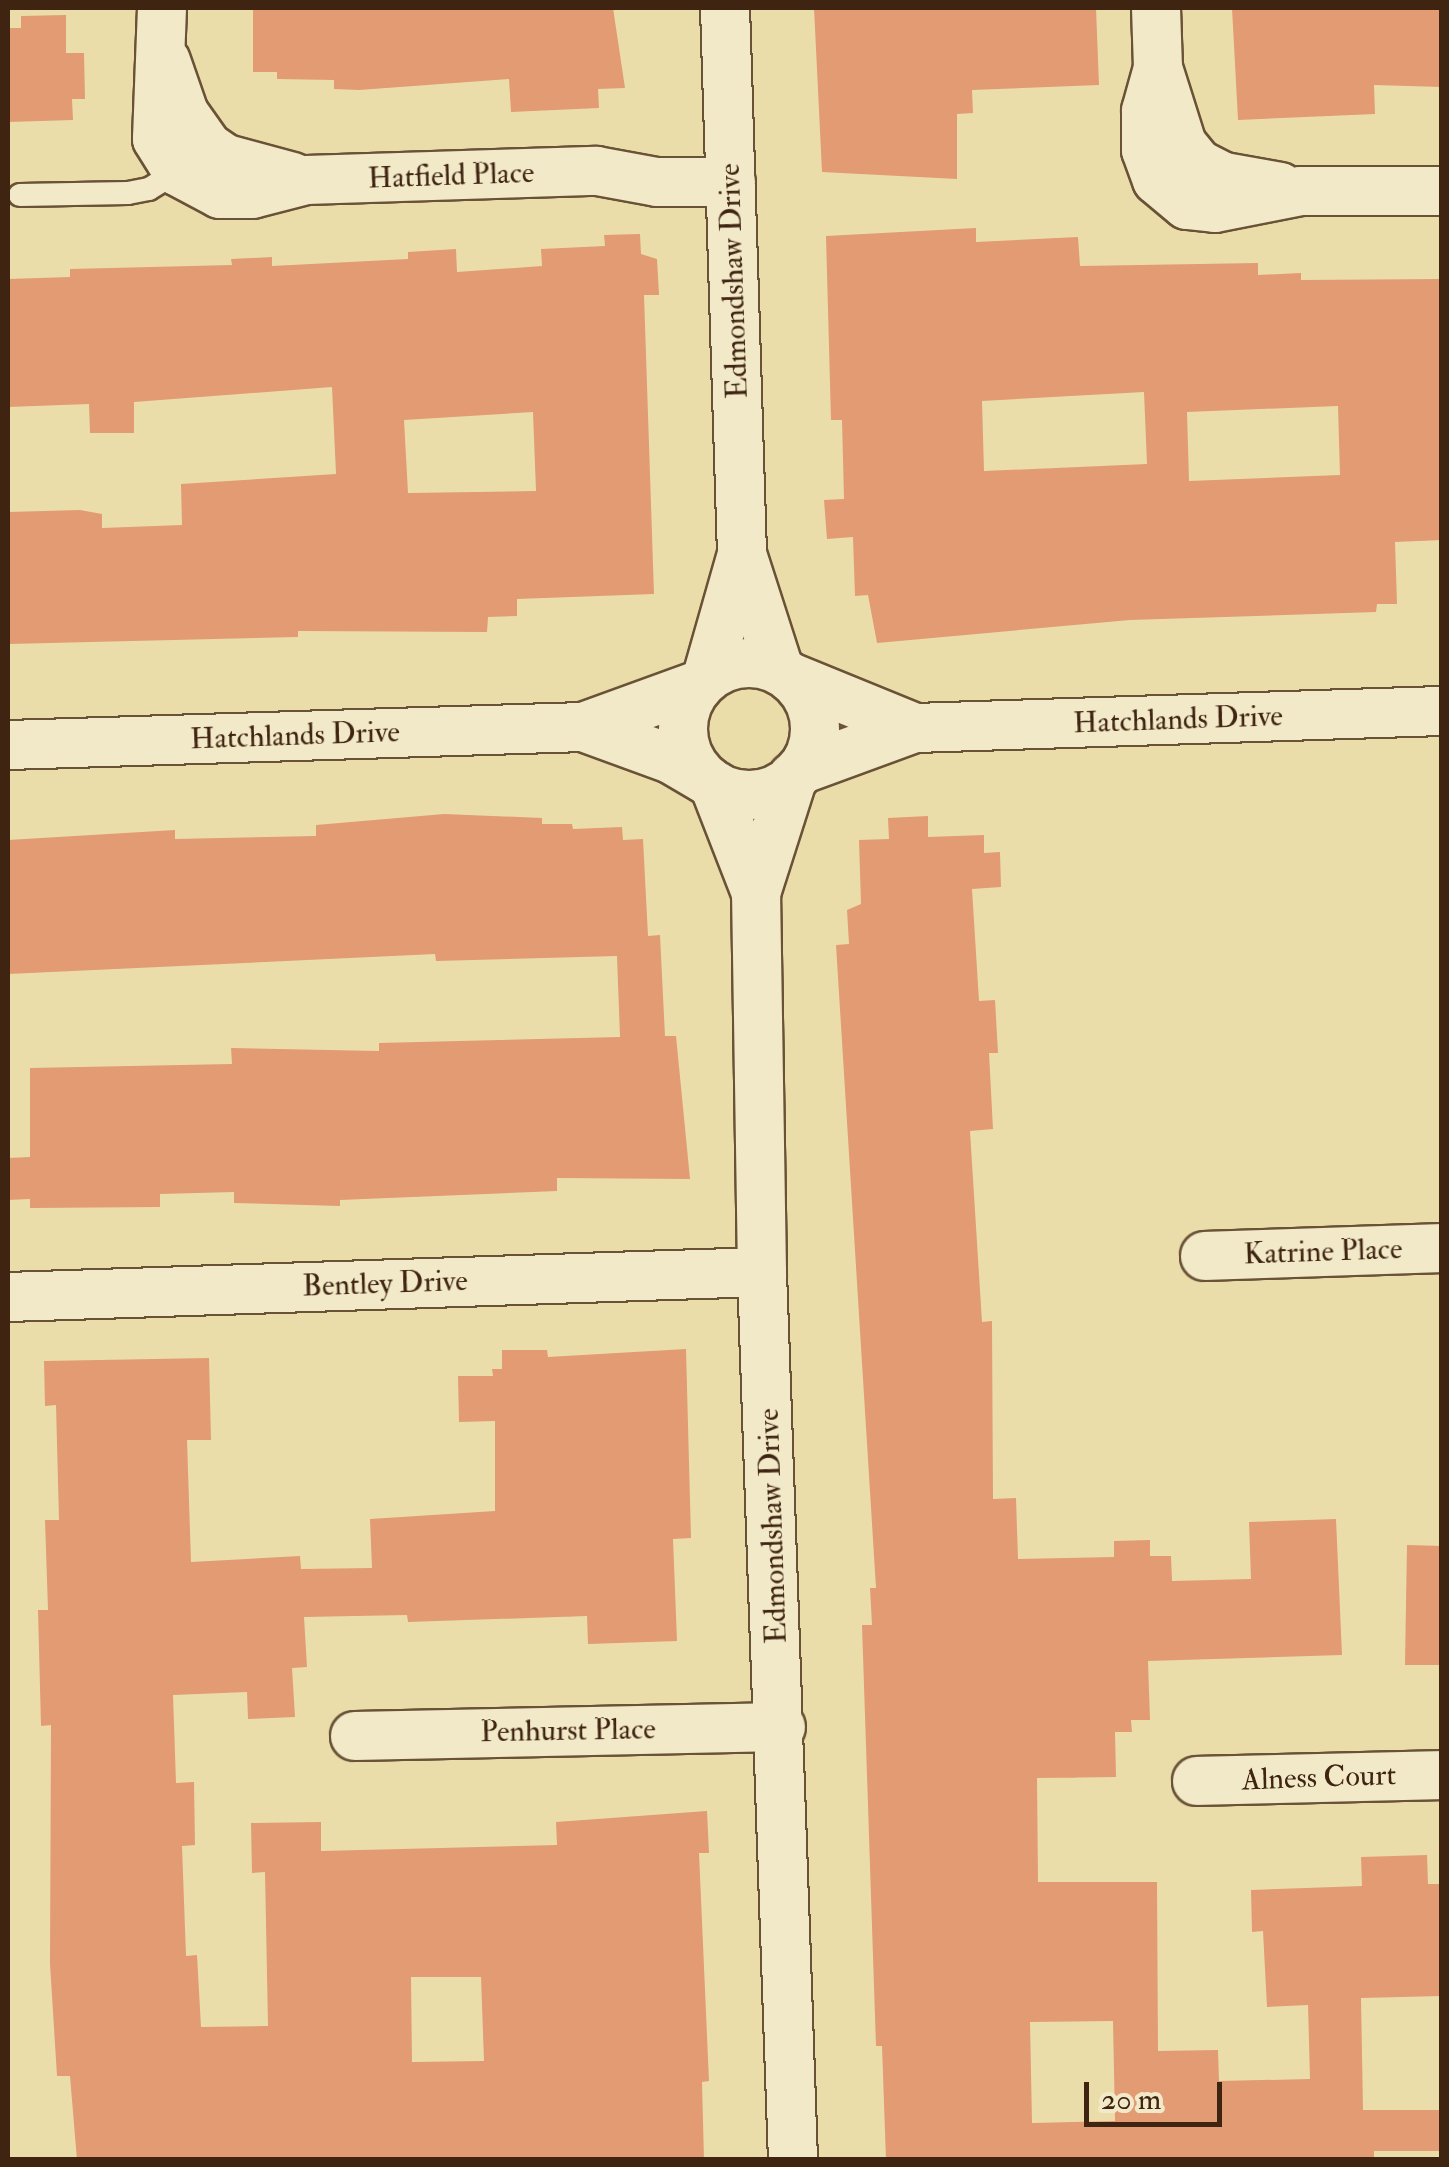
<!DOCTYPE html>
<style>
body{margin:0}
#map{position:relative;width:1449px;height:2167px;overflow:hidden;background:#ebddaa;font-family:"IM FELL Double Pica",serif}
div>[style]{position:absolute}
.building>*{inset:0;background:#e29b73}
.roads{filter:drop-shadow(2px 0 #6a5237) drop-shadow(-2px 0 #6a5237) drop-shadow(0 2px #6a5237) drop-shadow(0 -2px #6a5237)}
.lane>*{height:22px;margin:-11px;padding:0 11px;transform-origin:11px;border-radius:11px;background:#f2e9c8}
.street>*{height:48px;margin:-24px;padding:0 24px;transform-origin:24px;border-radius:24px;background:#f2e9c8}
.street>.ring{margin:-24px;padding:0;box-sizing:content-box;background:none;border:48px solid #f2e9c8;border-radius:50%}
span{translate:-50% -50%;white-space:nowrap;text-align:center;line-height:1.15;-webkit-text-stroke:10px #f2e9c8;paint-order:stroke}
.street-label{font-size:30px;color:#3f2411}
.frame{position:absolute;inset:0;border:10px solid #3f2411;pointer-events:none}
.scale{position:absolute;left:1084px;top:2082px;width:138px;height:45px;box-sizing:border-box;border:5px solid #3f2411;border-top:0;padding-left:12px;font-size:30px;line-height:35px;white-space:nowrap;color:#3f2411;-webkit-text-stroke:8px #f2e9c8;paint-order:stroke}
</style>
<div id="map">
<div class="building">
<div style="clip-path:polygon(253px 8px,613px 8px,625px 88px,598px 89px,599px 108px,511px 112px,509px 79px,359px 90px,334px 89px,334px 80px,277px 79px,277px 72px,253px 72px)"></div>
<div style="clip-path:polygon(814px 8px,1096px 8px,1099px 85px,972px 90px,973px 113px,957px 114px,957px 179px,822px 172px)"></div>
<div style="clip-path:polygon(1232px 8px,1442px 8px,1442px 87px,1374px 85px,1375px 114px,1238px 120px)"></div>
<div style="clip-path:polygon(66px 15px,66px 53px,84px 53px,85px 99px,72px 99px,73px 120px,8px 122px,8px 28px,21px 28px,21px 16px)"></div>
<div style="clip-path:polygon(evenodd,976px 228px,976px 242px,1078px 237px,1080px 266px,1258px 263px,1258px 275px,1301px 273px,1301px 280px,1442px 279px,1442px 540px,1395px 542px,1397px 604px,1377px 604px,1376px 612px,1130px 620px,877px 643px,868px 595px,855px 596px,853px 537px,827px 539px,824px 500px,844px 499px,842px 420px,831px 420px,826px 236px,976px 228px,1144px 392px,1147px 464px,984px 471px,982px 401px,1144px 392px,976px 228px,1338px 406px,1340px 475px,1189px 481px,1187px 412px,1338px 406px)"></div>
<div style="clip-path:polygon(evenodd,640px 234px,641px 254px,657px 259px,659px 295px,644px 295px,654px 594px,517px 599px,517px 616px,488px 617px,487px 632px,298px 631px,298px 637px,8px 644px,8px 512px,80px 510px,102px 514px,102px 528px,182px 525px,181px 484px,336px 474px,332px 387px,134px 402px,134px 433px,90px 433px,89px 404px,8px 407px,8px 279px,70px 277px,70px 269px,232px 265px,231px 259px,272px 257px,272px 266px,408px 259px,408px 252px,456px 249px,457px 272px,542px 266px,541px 249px,605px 246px,604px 235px,640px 234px,533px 412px,536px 491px,408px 493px,404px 420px,533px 412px)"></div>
<div style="clip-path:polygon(444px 814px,542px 818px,542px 824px,572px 824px,573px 829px,622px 827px,623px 840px,643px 839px,648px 936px,660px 935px,665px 1036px,676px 1036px,690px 1179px,557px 1178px,557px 1191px,340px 1200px,340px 1206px,234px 1203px,234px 1192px,160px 1194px,160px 1207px,30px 1208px,30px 1199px,8px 1200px,8px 1158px,30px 1157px,30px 1068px,232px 1064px,231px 1048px,379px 1051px,379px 1043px,620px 1037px,617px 956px,436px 961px,435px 954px,8px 974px,8px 840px,175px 830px,175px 839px,316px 836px,316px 825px)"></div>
<div style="clip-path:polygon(evenodd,928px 816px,928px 837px,984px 835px,984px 853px,1000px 852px,1001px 887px,972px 889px,979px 1001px,995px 1000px,998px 1053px,989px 1053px,993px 1129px,970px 1131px,982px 1322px,992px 1321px,993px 1499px,1016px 1498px,1018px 1559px,1114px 1557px,1114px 1541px,1150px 1540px,1150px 1556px,1171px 1556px,1172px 1581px,1251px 1579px,1249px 1522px,1336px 1519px,1342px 1655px,1148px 1661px,1150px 1720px,1131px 1720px,1132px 1732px,1115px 1732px,1116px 1777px,1037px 1778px,1038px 1882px,1157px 1882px,1158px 2051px,1218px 2050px,1219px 2081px,1310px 2079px,1308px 2005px,1267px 2007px,1263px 1931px,1252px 1932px,1251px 1890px,1362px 1886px,1361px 1857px,1427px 1855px,1428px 1884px,1442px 1884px,1442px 1996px,1361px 1998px,1363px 2110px,1442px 2110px,1442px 2151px,1374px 2151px,1374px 2160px,886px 2160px,882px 2046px,876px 2046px,862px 1625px,872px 1625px,870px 1588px,876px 1588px,836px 945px,849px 944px,847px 910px,861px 904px,859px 840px,889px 839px,888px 818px,928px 816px,1113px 2021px,1115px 2121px,1032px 2123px,1030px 2022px,1113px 2021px)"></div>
<div style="clip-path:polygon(evenodd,686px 1349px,691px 1538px,673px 1539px,677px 1641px,588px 1644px,587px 1616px,408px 1622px,407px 1615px,304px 1617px,307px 1667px,292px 1668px,295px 1717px,248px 1719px,247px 1692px,173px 1695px,176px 1783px,194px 1782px,195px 1845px,182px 1846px,186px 1956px,197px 1955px,201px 2027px,268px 2026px,265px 1872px,252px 1873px,251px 1823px,321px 1822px,321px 1851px,557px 1845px,556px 1822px,707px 1811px,709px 1853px,699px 1853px,709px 2081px,702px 2082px,704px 2160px,77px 2160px,70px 2076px,57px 2076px,50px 1964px,51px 1725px,41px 1726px,38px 1610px,48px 1610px,45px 1520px,59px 1520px,56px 1405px,45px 1406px,44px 1361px,209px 1358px,211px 1440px,187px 1440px,191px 1562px,300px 1556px,301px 1569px,372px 1568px,370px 1519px,495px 1511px,495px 1421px,459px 1422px,458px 1376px,493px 1376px,492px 1369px,502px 1369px,502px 1350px,547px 1350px,548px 1357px,686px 1349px,411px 1977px,481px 1977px,484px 2061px,412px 2062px,411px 1977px)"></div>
<div style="clip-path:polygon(1407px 1545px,1442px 1546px,1442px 1665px,1405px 1665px)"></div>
</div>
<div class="roads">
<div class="lane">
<div style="left:20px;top:195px;width:108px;rotate:-1.1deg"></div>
<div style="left:128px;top:193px;width:21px;rotate:-11deg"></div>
<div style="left:149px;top:189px;width:39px;rotate:-32deg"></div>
</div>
<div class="street">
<div style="left:162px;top:8px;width:131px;rotate:92.2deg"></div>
<div style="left:157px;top:139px;width:38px;rotate:58deg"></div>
<div style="left:177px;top:171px;width:49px;rotate:28.1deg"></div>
<div style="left:220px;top:194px;width:32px"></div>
<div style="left:252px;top:194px;width:56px;rotate:-14.5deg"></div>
<div style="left:306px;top:180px;width:291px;rotate:-1.8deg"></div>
<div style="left:597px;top:171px;width:61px;rotate:10.4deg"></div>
<div style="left:657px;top:182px;width:74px"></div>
<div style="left:1156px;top:8px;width:60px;rotate:88.1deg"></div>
<div style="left:1158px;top:68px;width:80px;rotate:72.5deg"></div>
<div style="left:1182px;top:144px;width:26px;rotate:51deg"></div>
<div style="left:1198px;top:164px;width:29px;rotate:27deg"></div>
<div style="left:1224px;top:177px;width:57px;rotate:10.1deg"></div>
<div style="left:166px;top:61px;width:55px;rotate:70.9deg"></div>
<div style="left:184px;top:113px;width:42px;rotate:54.8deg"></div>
<div style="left:208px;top:147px;width:22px;rotate:34deg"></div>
<div style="left:226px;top:159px;width:69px;rotate:15deg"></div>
<div style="left:1158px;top:68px;width:45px;rotate:105.6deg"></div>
<div style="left:1146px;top:111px;width:39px;rotate:90deg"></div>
<div style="left:1146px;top:150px;width:32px;rotate:70deg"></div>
<div style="left:1157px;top:180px;width:39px;rotate:40deg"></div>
<div style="left:1187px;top:205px;width:28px;rotate:6deg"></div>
<div style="left:1215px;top:208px;width:88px;rotate:-11.2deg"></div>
<div style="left:1301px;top:191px;width:141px"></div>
<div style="left:742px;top:554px;width:121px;rotate:72.2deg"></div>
<div class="ring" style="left:683px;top:663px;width:84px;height:84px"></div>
<div style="left:707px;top:677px;width:128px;rotate:-74.1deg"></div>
<div style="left:742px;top:554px;width:546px;rotate:-91.78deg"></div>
<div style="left:790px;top:677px;width:135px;rotate:22.2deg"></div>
<div style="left:583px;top:727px;width:123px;rotate:-19.9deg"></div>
<div style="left:8px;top:745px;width:575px;rotate:-1.79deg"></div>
<div style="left:583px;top:727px;width:94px;rotate:20deg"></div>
<div style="left:671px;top:759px;width:43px;rotate:30.7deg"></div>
<div style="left:800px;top:770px;width:122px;rotate:-20.1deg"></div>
<div style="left:915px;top:728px;width:527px;rotate:-1.85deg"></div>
<div style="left:714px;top:785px;width:116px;rotate:68.7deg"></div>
<div style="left:1205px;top:1256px;width:237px;rotate:-1.9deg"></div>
<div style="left:8px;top:1297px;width:754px;rotate:-1.9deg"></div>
<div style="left:355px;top:1736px;width:426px;rotate:-1.2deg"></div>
<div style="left:1197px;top:1781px;width:245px;rotate:-1.4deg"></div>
<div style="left:793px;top:2160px;width:889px;rotate:-92deg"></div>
<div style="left:762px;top:1272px;width:379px;rotate:-90.9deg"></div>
<div style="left:756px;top:893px;width:122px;rotate:-72.3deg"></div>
</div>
</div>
<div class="street-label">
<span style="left:451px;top:176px;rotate:-2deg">Hatfield Place</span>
<span style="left:734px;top:281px;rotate:-92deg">Edmondshaw Drive</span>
<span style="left:1178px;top:720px;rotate:-2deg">Hatchlands Drive</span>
<span style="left:295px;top:736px;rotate:-2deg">Hatchlands Drive</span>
<span style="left:1323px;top:1252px;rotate:-2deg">Katrine Place</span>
<span style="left:385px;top:1284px;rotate:-2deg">Bentley Drive</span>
<span style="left:773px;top:1526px;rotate:-92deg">Edmondshaw Drive</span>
<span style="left:568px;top:1731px;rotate:-1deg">Penhurst Place</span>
<span style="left:1319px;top:1778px;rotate:-2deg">Alness Court</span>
</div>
<div class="frame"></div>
<div class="scale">20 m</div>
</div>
